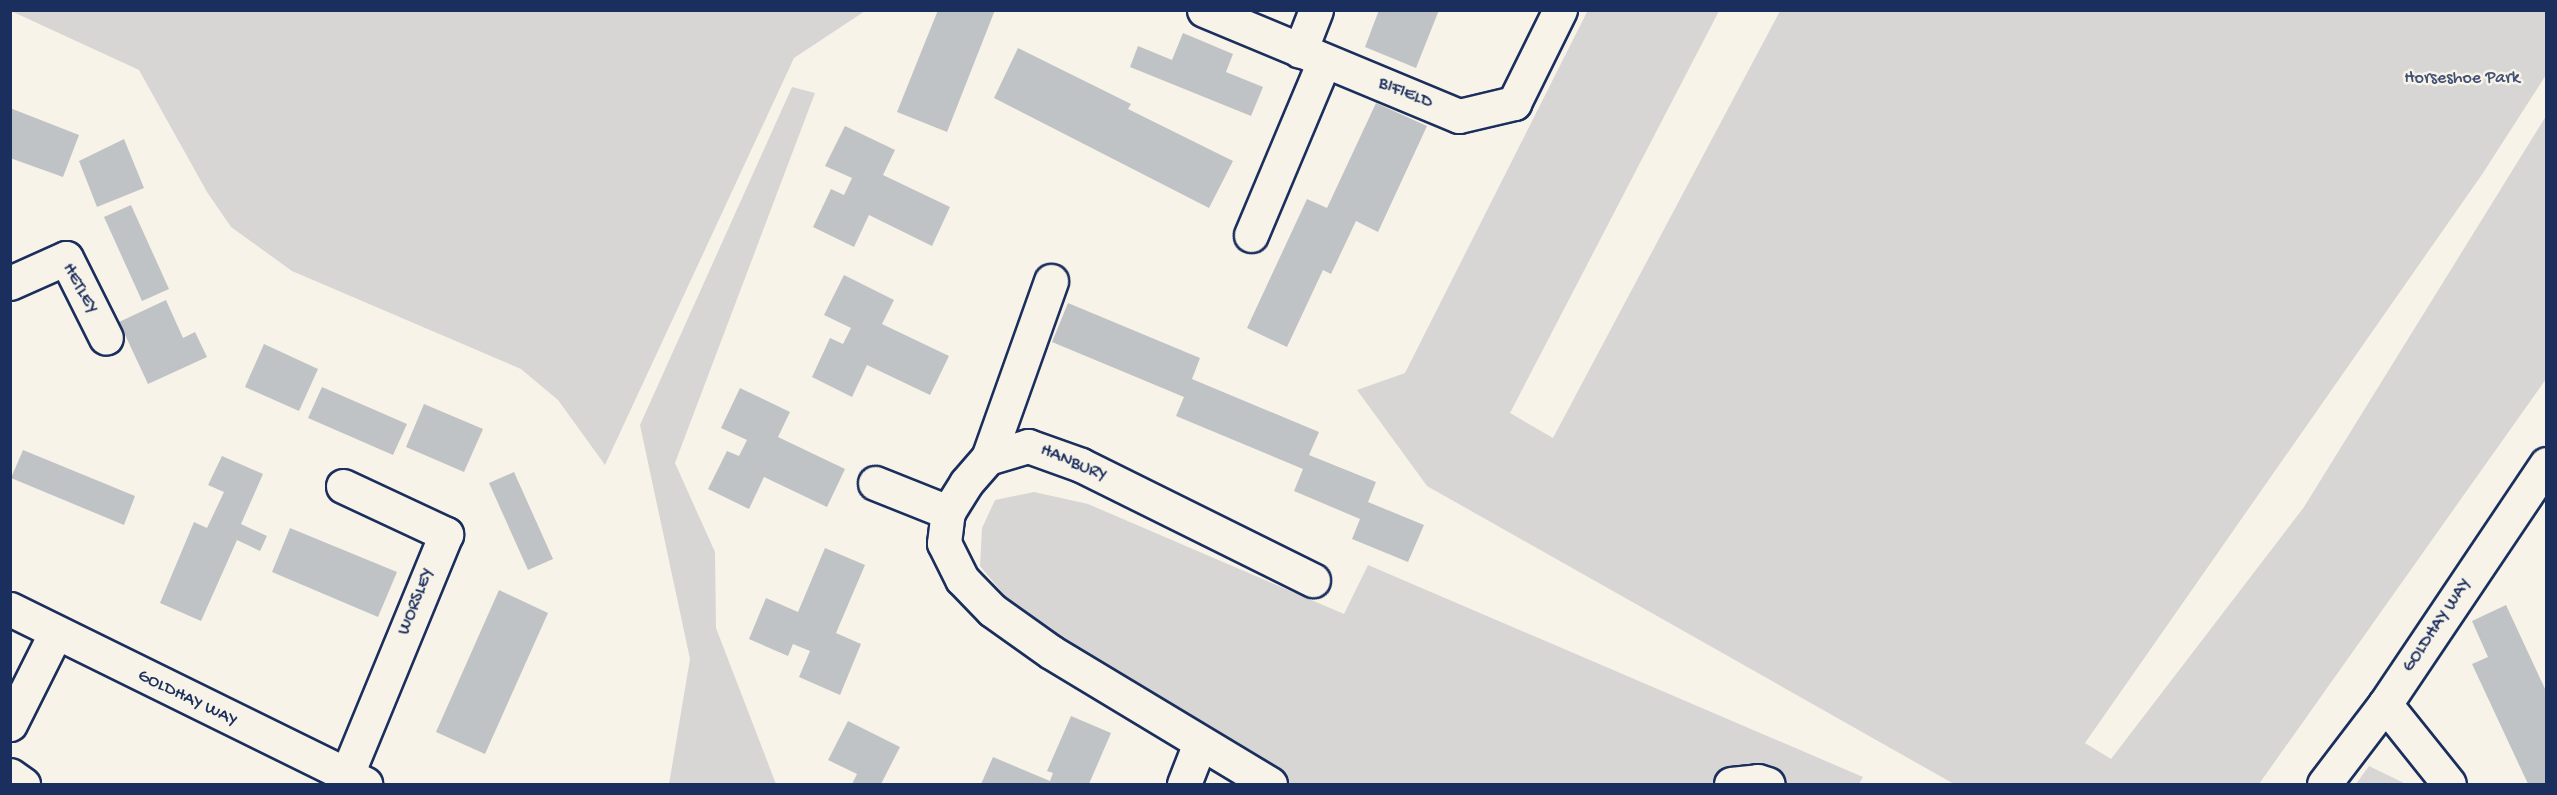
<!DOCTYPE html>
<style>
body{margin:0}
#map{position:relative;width:2557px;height:795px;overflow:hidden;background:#f7f3e8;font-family:"Gochi Hand",sans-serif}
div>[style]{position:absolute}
.green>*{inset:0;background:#d7d6d4}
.building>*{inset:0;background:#c0c3c5}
.roads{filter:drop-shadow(2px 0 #1b2f5e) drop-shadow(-2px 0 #1b2f5e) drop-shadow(0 2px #1b2f5e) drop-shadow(0 -2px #1b2f5e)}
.minor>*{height:33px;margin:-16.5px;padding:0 16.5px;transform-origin:16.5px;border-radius:16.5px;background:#f7f3e8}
span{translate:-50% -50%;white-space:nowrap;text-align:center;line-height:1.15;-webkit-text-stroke:5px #f7f3e8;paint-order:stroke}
.park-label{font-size:18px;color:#415076}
.street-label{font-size:18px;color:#1b2f5e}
.frame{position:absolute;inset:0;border:12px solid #1b2f5e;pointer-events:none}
</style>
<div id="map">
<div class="green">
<div style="clip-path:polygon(1588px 10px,1719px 11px,1510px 413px,1553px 438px,1780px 11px,2546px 11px,2546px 75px,2483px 173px,2085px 743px,2111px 759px,2304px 507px,2546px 116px,2546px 379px,2259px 784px,1954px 784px,1427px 486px,1357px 390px,1405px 373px)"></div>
<div style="clip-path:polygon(11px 11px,865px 11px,794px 58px,605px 465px,558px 400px,521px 369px,292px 271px,231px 227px,207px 192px,139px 70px)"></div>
<div style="clip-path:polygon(792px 87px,815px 93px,675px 463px,715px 552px,716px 628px,776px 784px,669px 784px,690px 659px,640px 425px)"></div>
<div style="clip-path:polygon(1034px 492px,1088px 504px,1344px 614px,1368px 565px,1863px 777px,1859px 784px,1281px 784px,1037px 634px,980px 566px,982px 528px,995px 500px)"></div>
<div style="clip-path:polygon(2369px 766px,2406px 784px,2356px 784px)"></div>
</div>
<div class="building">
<div style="clip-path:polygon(938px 10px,995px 10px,947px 132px,897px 112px)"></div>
<div style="clip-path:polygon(1379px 10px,1439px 10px,1416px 68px,1365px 47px)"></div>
<div style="clip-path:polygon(1183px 33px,1233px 54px,1226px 72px,1263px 87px,1251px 116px,1130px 67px,1138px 46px,1172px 60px)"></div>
<div style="clip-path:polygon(1018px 48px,1131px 104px,1128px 109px,1233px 161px,1209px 208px,994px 98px)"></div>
<div style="clip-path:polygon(1376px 103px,1427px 126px,1378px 232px,1356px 221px,1331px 274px,1323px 270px,1287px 347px,1247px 328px,1307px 199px,1327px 208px)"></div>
<div style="clip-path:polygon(10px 108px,79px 135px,63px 177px,10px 158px)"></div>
<div style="clip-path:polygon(845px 126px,895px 150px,883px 175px,950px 207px,932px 246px,869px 215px,854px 247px,813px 227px,831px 189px,844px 195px,852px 178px,825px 166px)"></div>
<div style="clip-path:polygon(124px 139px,144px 188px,97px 207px,79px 161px)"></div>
<div style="clip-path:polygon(131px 205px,169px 289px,142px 301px,104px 217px)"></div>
<div style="clip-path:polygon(844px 275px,894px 300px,882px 324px,949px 356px,930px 395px,867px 365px,852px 397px,812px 377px,830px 338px,843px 344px,851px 328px,824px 315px)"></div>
<div style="clip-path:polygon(166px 300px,183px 338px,195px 332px,207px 357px,148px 384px,119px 322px)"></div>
<div style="clip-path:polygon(1068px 303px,1200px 358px,1192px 379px,1319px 432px,1309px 455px,1376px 482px,1368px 502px,1424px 525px,1408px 562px,1352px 539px,1360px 519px,1294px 491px,1303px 469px,1176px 416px,1184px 397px,1052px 342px)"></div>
<div style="clip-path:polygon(264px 344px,318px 369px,299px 411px,245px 387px)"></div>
<div style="clip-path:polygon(322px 387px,407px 424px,393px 455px,308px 418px)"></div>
<div style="clip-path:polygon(740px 388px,790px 412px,778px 437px,845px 469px,827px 507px,764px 477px,749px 509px,708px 489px,727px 451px,739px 456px,747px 440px,721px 428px)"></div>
<div style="clip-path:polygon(424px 404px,483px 429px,464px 472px,406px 447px)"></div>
<div style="clip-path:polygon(23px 450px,135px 496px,124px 525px,11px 478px)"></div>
<div style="clip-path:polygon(222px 456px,263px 474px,241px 524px,267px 536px,260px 551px,237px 540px,201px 621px,160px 603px,194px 522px,207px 528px,224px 492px,208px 485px)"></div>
<div style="clip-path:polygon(514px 472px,553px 559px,528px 570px,489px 483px)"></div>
<div style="clip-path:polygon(290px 528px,397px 572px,378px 617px,272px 572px)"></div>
<div style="clip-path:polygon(825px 548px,865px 565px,836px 633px,861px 644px,840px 695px,799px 677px,810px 651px,793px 644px,788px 656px,749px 639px,766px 598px,798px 612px)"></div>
<div style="clip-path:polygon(499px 590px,548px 613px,485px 754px,436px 732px)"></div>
<div style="clip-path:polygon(2506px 605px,2546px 691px,2546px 784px,2528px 784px,2472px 664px,2488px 657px,2472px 621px)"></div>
<div style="clip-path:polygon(1071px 716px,1111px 733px,1089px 784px,981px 784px,993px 757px,1050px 781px,1053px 773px,1047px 771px)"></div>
<div style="clip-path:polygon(848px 721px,900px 747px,881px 784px,852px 784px,857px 774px,828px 760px)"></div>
</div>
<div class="roads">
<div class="minor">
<div style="left:1204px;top:10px;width:276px;rotate:22.6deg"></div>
<div style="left:1459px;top:116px;width:57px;rotate:-13.3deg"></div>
<div style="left:1514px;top:103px;width:104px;rotate:-63.7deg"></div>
<div style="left:1300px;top:51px;width:44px;rotate:-68.7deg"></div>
<div style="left:1251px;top:235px;width:189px;rotate:-67.2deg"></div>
<div style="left:10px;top:283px;width:61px;rotate:-24.1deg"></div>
<div style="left:66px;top:258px;width:89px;rotate:63.4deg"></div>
<div style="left:988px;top:458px;width:188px;rotate:-70.4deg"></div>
<div style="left:875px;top:483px;width:79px;rotate:21.7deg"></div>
<div style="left:343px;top:486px;width:114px;rotate:25deg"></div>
<div style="left:446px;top:534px;width:263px;rotate:112.4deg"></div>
<div style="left:10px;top:609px;width:396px;rotate:26.2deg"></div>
<div style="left:2385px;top:704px;width:102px;rotate:51.3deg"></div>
<div style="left:10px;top:724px;width:101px;rotate:-63.4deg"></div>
<div style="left:10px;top:775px;width:16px;rotate:35deg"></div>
<div style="left:1184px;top:784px;width:44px;rotate:-68.7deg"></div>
<div style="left:1270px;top:784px;width:256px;rotate:-148.9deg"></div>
<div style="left:1051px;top:652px;width:72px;rotate:-144.6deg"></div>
<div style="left:992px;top:610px;width:43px;rotate:-134.1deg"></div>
<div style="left:962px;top:579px;width:40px;rotate:-116.6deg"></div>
<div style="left:944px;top:543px;width:31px;rotate:-83deg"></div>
<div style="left:948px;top:512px;width:34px;rotate:-58deg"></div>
<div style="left:966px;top:483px;width:33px;rotate:-49deg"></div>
<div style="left:988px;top:458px;width:42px;rotate:-16.7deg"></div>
<div style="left:1028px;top:446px;width:56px;rotate:19.7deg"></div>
<div style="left:1081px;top:465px;width:259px;rotate:26.4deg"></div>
<div style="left:1731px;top:784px;width:27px;rotate:-6deg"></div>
<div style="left:1758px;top:781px;width:10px;rotate:17deg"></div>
<div style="left:2324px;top:784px;width:101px;rotate:-52.7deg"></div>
<div style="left:2385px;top:704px;width:289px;rotate:-56.1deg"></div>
</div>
</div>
<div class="park-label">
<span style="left:2462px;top:79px">Horseshoe Park</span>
</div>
<div class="street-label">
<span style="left:1405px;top:94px;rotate:22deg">BIFIELD</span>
<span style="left:79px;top:289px;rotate:61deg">HETLEY</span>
<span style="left:1073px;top:464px;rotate:23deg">HANBURY</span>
<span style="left:417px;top:602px;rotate:-68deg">WORSLEY</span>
<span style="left:2438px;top:626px;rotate:-56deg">GOLDHAY WAY</span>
<span style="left:187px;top:699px;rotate:26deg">GOLDHAY WAY</span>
</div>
<div class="frame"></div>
</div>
